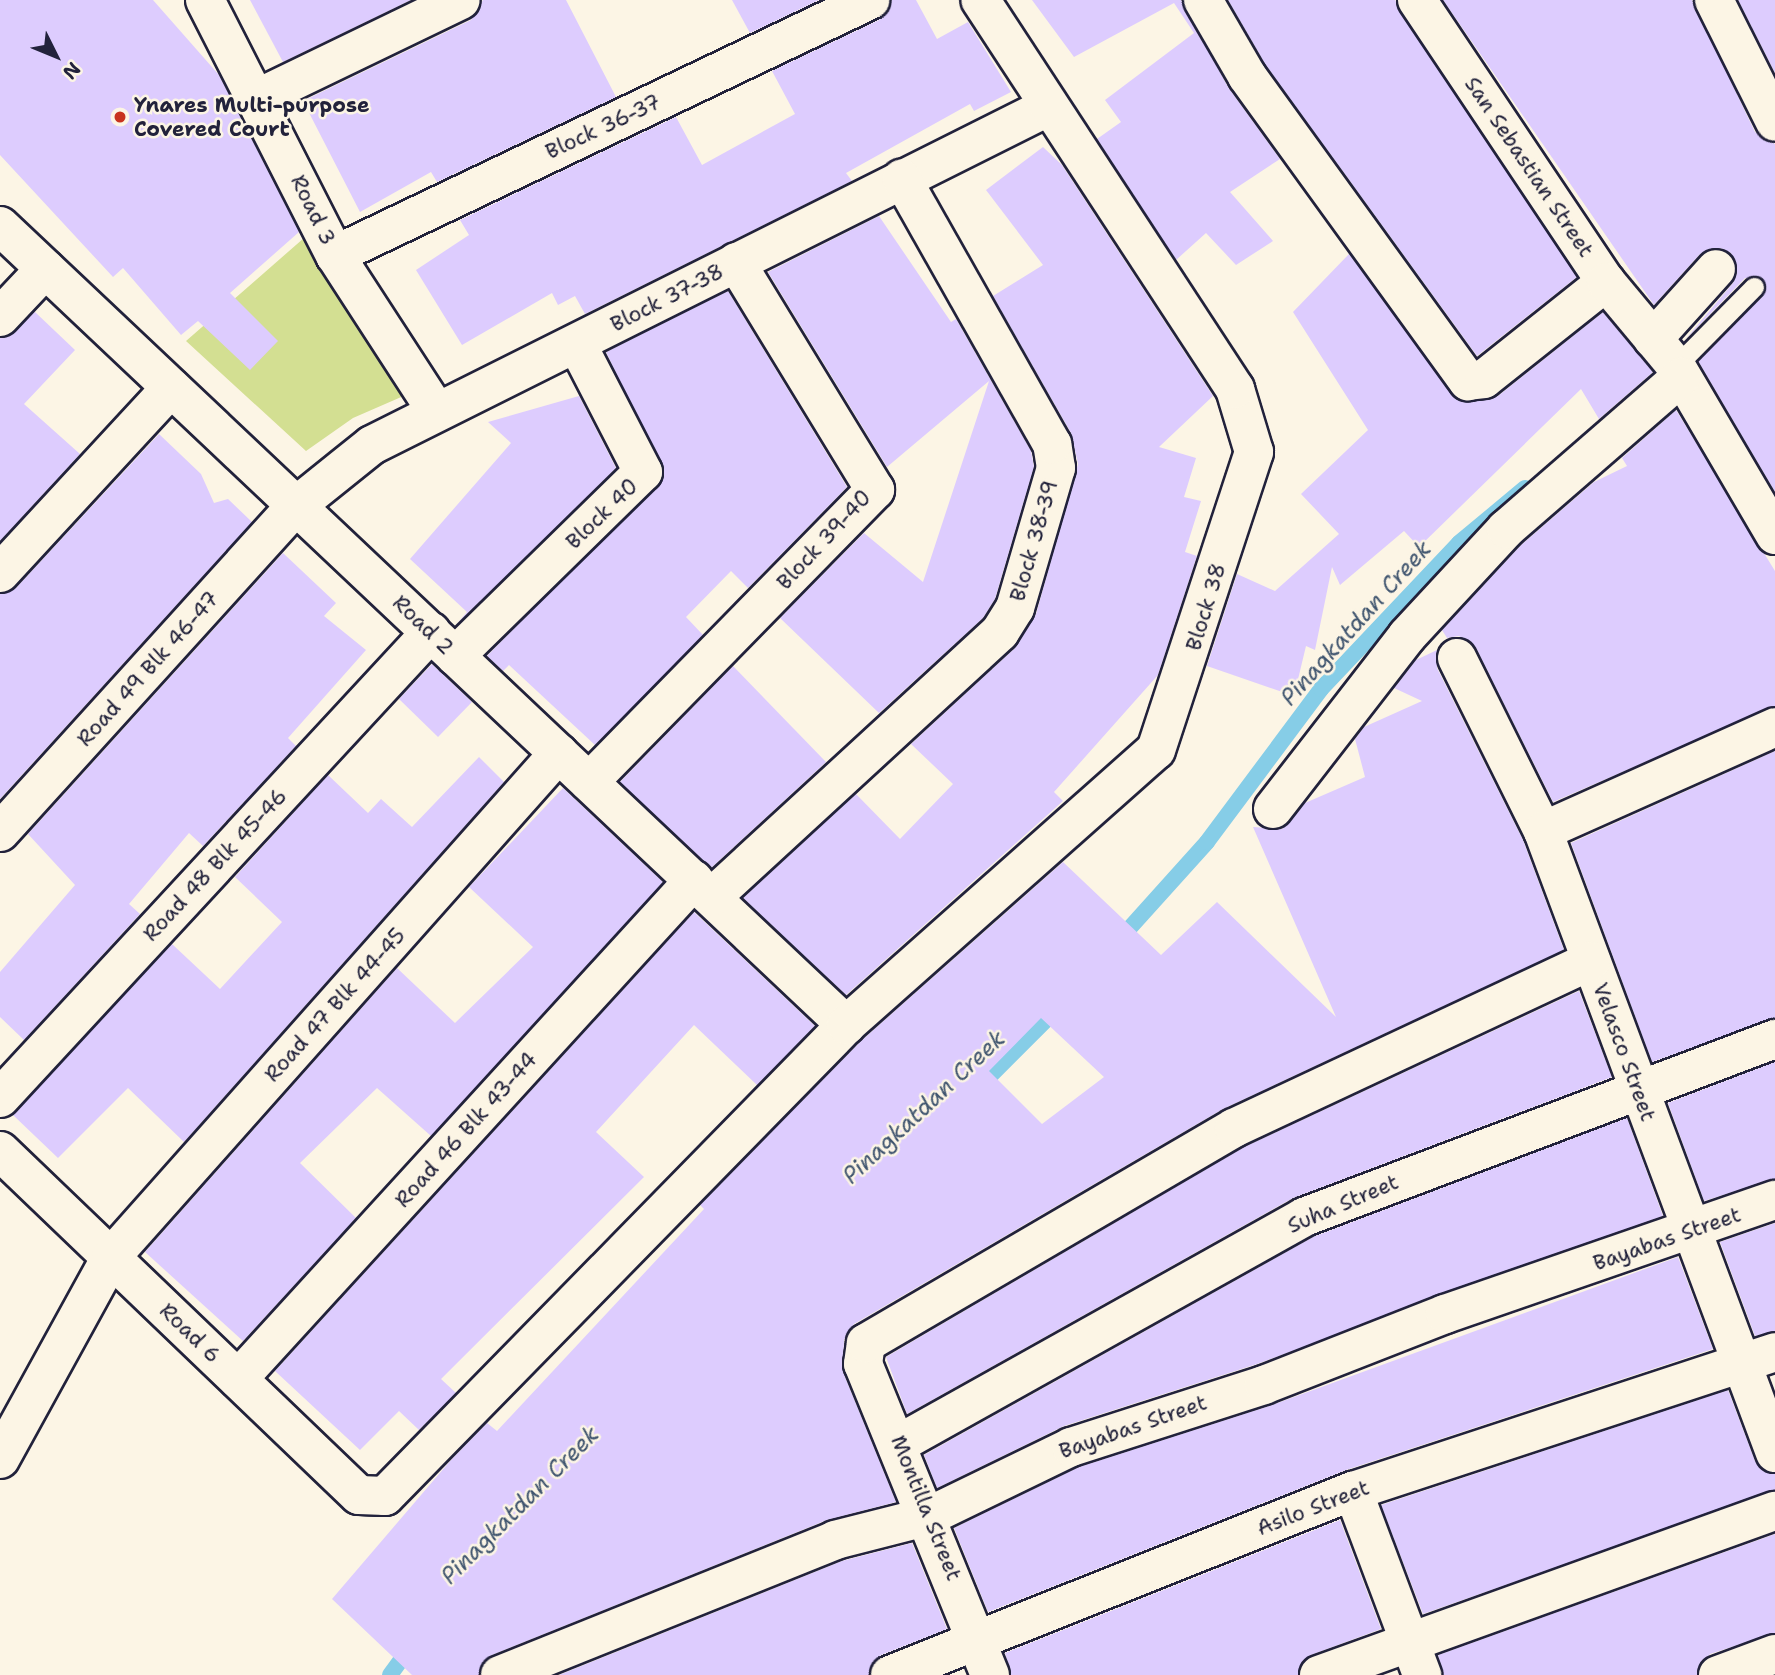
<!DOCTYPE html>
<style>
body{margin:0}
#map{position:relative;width:1775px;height:1675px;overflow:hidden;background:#fcf5e5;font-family:"Shantell Sans",sans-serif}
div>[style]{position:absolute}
.green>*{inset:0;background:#d3df92}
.stream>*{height:16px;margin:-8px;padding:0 8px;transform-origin:8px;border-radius:8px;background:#86cde7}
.building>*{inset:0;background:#ddccfe}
.roads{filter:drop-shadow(2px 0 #22223b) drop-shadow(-2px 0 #22223b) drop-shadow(0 2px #22223b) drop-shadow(0 -2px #22223b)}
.service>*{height:19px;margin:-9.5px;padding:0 9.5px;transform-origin:9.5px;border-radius:9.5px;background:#fcf5e5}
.minor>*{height:38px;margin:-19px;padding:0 19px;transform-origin:19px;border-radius:19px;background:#fcf5e5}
.dots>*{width:19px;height:19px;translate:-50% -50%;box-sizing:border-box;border:4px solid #fcf5e5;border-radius:50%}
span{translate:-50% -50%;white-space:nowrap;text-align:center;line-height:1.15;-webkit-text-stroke:5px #fcf5e5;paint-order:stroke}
.poi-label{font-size:21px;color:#22223b;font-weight:700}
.left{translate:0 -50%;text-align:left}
.street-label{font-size:21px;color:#22223b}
.water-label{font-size:23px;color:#40556f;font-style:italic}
.north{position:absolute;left:21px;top:21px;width:70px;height:70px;-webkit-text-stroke:5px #fcf5e5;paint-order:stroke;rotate:133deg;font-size:19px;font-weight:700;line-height:28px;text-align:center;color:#22223b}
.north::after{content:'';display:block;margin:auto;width:24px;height:32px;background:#22223b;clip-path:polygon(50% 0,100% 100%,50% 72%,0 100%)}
</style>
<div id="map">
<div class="green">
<div style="clip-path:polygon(312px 231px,415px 391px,353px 418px,306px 451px,186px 341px)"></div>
</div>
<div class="stream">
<div style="left:1118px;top:941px;width:133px;rotate:-48deg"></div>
<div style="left:1207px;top:842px;width:191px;rotate:-53.3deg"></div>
<div style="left:1321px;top:689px;width:201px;rotate:-46.6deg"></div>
<div style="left:1459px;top:543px;width:86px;rotate:-39.8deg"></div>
<div style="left:978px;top:1088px;width:115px;rotate:-45deg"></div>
<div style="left:390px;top:1675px;width:36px;rotate:-54deg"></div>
</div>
<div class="building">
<div style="clip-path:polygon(0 0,153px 0,219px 75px,299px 232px,230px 293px,278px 341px,250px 370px,198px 321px,181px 335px,123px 268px,113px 277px,0 155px)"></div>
<div style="clip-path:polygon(250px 0,411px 0,283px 62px)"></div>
<div style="clip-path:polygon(483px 0,566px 0,616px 97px,437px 182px,431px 172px,360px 212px,303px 101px,471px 20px)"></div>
<div style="clip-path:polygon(732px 0,819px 0,750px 33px)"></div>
<div style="clip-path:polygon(892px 0,916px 0,937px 39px,968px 22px,1011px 92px,974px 111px,970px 104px,846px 173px,852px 181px,585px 314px,575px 296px,558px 305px,552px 293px,462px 345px,416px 270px,469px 235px,460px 220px,676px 117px,702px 165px,795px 114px,772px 71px,879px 20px)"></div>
<div style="clip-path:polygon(1032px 0,1181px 0,1228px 87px,1280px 159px,1230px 192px,1273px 241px,1236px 265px,1206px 233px,1176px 260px,1097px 139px,1121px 122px,1105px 100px,1194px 33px,1174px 3px,1074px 57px)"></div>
<div style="clip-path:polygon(1228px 0,1395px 0,1577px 277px,1477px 356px,1265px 64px)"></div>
<div style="clip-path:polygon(1443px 0,1692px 0,1755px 132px,1775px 144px,1775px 492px,1698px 361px,1763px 296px,1763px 279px,1745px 278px,1684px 341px,1733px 283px,1737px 273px,1731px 253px,1720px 248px,1700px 254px,1654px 305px)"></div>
<div style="clip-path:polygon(1738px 0,1775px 0,1775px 73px)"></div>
<div style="clip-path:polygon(1043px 147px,1062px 165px,1213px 396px,1159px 447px,1196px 458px,1184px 497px,1201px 501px,1185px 552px,1197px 556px,1158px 675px,1054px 792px,1063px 801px,846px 995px,743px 898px,856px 794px,900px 839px,953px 784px,911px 744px,1015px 648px,1036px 614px,1078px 464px,1071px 433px,993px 296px,1043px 265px,986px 190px)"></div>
<div style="clip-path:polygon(879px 216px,951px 322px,956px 319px,1031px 451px,1034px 467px,995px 599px,983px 618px,879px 713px,780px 618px,864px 533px,923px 582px,989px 381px,887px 467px,768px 272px)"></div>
<div style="clip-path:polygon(1349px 254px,1460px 401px,1498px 396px,1603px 312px,1653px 372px,1599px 419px,1581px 389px,1419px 547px,1404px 531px,1340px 585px,1332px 567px,1315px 650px,1306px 646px,1294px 696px,1207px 666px,1237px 574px,1275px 591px,1339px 534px,1301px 494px,1368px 430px,1293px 312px)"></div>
<div style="clip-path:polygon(728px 291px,847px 487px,748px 588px,731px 571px,686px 617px,703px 635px,595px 745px,509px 665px,503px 671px,487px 656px,664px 476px,606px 352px)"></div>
<div style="clip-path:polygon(35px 312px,75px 350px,24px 404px,80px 454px,0 541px,0 338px)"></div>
<div style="clip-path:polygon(579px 396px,616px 468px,455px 626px,467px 612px,410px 559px,511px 443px,488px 422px)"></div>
<div style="clip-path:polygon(1676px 410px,1775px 571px,1775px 706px,1553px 802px,1476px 648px,1459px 636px,1447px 638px,1442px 630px,1521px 545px,1594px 482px,1627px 466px,1622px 458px)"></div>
<div style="clip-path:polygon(159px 434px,201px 474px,214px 503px,228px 499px,252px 522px,0 799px,0 594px,16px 588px)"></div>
<div style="clip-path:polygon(283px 553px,336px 603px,324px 616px,366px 650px,288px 738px,296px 746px,203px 846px,189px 833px,129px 904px,140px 914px,24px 1040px,0 1017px,0 972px,75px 885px,28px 834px)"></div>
<div style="clip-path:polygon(evenodd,1437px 650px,1437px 668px,1523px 840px,1564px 950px,1223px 1109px,854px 1324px,844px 1340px,843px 1372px,896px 1502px,827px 1520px,492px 1655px,479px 1675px,412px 1675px,332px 1599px,451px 1460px,487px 1423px,497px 1431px,704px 1209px,700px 1205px,861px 1041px,1063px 862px,1161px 955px,1217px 902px,1336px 1017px,1253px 827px,1282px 829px,1305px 803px,1365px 777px,1355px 739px,1364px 727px,1422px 701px,1394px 688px,1416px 660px,1437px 650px,1041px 1018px,1104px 1077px,1042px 1124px,989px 1071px,1041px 1018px)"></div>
<div style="clip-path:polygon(432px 664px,472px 702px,438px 737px,399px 699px)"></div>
<div style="clip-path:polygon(733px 666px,826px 762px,711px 868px,620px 782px)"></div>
<div style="clip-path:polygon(1775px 751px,1775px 1018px,1652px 1062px,1571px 843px)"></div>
<div style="clip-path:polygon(479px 757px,504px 782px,184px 1142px,128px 1088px,58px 1158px,13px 1115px,172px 944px,220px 989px,282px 922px,235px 877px,328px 775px,368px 813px,381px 799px,412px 827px)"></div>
<div style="clip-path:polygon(563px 788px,663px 882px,431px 1136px,377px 1088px,300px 1163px,356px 1218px,243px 1341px,145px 1252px,397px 968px,455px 1023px,533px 947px,469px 887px)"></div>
<div style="clip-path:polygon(694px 912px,815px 1026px,757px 1085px,694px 1025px,596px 1132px,644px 1177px,441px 1379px,456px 1393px,419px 1430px,399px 1411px,360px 1450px,275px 1371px)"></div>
<div style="clip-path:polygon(1579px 991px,1612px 1077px,1293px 1198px,907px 1414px,886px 1357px,1244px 1147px)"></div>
<div style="clip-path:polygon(1775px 1062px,1775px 1179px,1704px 1201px,1668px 1103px)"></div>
<div style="clip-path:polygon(1627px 1118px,1663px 1216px,1257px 1364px,1064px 1426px,937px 1488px,924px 1455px,1313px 1237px)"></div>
<div style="clip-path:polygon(1775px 1223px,1775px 1331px,1755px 1336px,1720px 1242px)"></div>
<div style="clip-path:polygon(1678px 1257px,1713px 1349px,1346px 1470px,988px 1612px,954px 1528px,1079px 1467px,1272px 1405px)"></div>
<div style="clip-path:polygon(1728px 1390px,1755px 1461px,1775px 1474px,1775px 1490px,1423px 1614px,1381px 1505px)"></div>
<div style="clip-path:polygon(1340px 1520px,1381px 1629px,1311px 1655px,1298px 1675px,1011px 1675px,1005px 1653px)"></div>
<div style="clip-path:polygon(1775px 1534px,1775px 1633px,1710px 1654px,1697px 1675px,1443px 1675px,1438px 1655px)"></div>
<div style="clip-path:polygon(912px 1543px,947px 1629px,881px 1655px,869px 1675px,559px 1675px,842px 1561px)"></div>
</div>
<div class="roads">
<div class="service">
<div style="left:1676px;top:366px;width:111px;rotate:-45.4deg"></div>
</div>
<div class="minor">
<div style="left:205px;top:0;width:286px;rotate:63deg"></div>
<div style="left:335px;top:255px;width:187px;rotate:57deg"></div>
<div style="left:1203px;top:0;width:88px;rotate:59.9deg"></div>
<div style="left:1247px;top:76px;width:377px;rotate:54.1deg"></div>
<div style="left:1468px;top:381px;width:16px;rotate:-7deg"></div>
<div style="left:1484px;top:379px;width:156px;rotate:-38.5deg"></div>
<div style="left:1417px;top:0;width:339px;rotate:56.2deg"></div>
<div style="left:1606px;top:282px;width:109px;rotate:50.2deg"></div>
<div style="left:1676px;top:366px;width:196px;rotate:59.6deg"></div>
<div style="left:1714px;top:0;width:136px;rotate:63.4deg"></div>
<div style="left:258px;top:98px;width:225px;rotate:-25.8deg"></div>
<div style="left:0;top:226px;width:1164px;rotate:43.36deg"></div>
<div style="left:335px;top:255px;width:593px;rotate:-25.48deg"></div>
<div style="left:0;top:317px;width:66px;rotate:-46.8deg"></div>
<div style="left:1653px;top:339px;width:94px;rotate:-48deg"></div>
<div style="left:0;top:573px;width:252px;rotate:-47.3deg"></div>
<div style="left:455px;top:656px;width:263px;rotate:-44.4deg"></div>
<div style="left:643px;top:472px;width:144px;rotate:-117.3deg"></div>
<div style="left:1457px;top:658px;width:193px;rotate:63.6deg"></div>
<div style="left:1543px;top:831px;width:664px;rotate:69.54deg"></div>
<div style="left:589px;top:782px;width:409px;rotate:-45.6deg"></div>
<div style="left:875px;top:490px;width:267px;rotate:-121.4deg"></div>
<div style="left:1273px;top:809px;width:219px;rotate:-52.2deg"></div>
<div style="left:1407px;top:636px;width:146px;rotate:-47.2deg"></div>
<div style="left:1506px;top:529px;width:232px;rotate:-41deg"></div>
<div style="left:1543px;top:831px;width:254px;rotate:-24.1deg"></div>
<div style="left:0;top:832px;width:440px;rotate:-47.8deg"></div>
<div style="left:296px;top:506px;width:97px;rotate:-38.8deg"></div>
<div style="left:372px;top:445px;width:756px;rotate:-26.57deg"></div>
<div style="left:712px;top:897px;width:391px;rotate:-42.6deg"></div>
<div style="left:1000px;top:632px;width:28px;rotate:-58deg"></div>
<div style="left:1015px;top:608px;width:146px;rotate:-73.7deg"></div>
<div style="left:1056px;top:468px;width:24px;rotate:-99deg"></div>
<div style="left:1052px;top:444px;width:305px;rotate:-119.5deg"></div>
<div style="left:0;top:1098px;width:635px;rotate:-47.23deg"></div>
<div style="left:0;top:1151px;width:497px;rotate:43.8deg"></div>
<div style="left:359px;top:1495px;width:26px;rotate:2deg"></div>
<div style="left:385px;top:1496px;width:659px;rotate:-45.61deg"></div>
<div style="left:846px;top:1025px;width:414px;rotate:-41.6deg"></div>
<div style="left:1156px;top:750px;width:314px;rotate:-71.8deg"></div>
<div style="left:1254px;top:452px;width:66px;rotate:-106.8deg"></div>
<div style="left:1235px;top:389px;width:465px;rotate:-123.2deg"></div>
<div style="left:238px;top:1379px;width:676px;rotate:-47.58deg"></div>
<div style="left:900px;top:1443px;width:463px;rotate:-29.2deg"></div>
<div style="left:1304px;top:1217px;width:504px;rotate:-20.7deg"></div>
<div style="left:0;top:1459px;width:230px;rotate:-61.2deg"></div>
<div style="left:111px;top:1257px;width:674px;rotate:-48.37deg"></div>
<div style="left:1353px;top:1491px;width:197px;rotate:69.4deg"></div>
<div style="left:500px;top:1675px;width:361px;rotate:-21.9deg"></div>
<div style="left:835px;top:1540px;width:97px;rotate:-14.3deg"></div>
<div style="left:929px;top:1516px;width:158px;rotate:-25.9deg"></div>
<div style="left:1071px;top:1447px;width:203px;rotate:-17.8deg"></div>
<div style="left:1264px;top:1385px;width:194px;rotate:-21.4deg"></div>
<div style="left:1445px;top:1314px;width:349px;rotate:-19.1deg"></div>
<div style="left:890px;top:1675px;width:498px;rotate:-21.7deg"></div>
<div style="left:1353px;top:1491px;width:444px;rotate:-18.2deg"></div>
<div style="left:990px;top:1675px;width:336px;rotate:-112.2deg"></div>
<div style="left:863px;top:1364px;width:21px;rotate:-82deg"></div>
<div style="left:866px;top:1343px;width:426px;rotate:-30.3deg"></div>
<div style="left:1234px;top:1128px;width:394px;rotate:-25.1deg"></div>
<div style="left:1319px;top:1675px;width:485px;rotate:-19.8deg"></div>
<div style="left:1718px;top:1675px;width:61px;rotate:-20.2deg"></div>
</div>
</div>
<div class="dots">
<div style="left:120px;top:117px;background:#c8321e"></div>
</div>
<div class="poi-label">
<span class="left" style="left:134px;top:117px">Ynares Multi-purpose<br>Covered Court</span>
</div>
<div class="street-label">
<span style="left:603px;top:127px;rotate:-25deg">Block 36-37</span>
<span style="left:1529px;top:167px;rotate:56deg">San Sebastian Street</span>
<span style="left:313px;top:210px;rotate:64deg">Road 3</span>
<span style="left:667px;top:298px;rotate:-27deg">Block 37-38</span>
<span style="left:602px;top:514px;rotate:-44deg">Block 40</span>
<span style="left:824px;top:540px;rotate:-47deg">Block 39-40</span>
<span style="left:1034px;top:541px;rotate:-74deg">Block 38-39</span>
<span style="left:1206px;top:607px;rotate:-73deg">Block 38</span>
<span style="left:423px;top:625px;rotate:44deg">Road 2</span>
<span style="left:148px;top:669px;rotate:-48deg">Road 49 Blk 46-47</span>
<span style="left:215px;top:865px;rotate:-47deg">Road 48 Blk 45-46</span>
<span style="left:335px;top:1005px;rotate:-48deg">Road 47 Blk 44-45</span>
<span style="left:1624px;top:1052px;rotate:70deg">Velasco Street</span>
<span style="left:466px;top:1130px;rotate:-48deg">Road 46 Blk 43-44</span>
<span style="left:1343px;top:1204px;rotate:-23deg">Suha Street</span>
<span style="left:1667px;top:1239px;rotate:-19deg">Bayabas Street</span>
<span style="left:190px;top:1333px;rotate:44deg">Road 6</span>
<span style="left:1133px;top:1427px;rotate:-19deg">Bayabas Street</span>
<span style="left:926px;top:1508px;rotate:68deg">Montilla Street</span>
<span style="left:1313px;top:1508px;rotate:-21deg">Asilo Street</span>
</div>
<div class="water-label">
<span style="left:1356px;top:623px;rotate:-48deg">Pinagkatdan Creek</span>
<span style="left:924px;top:1107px;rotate:-43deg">Pinagkatdan Creek</span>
<span style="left:520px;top:1505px;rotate:-45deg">Pinagkatdan Creek</span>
</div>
<div class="north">N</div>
</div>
